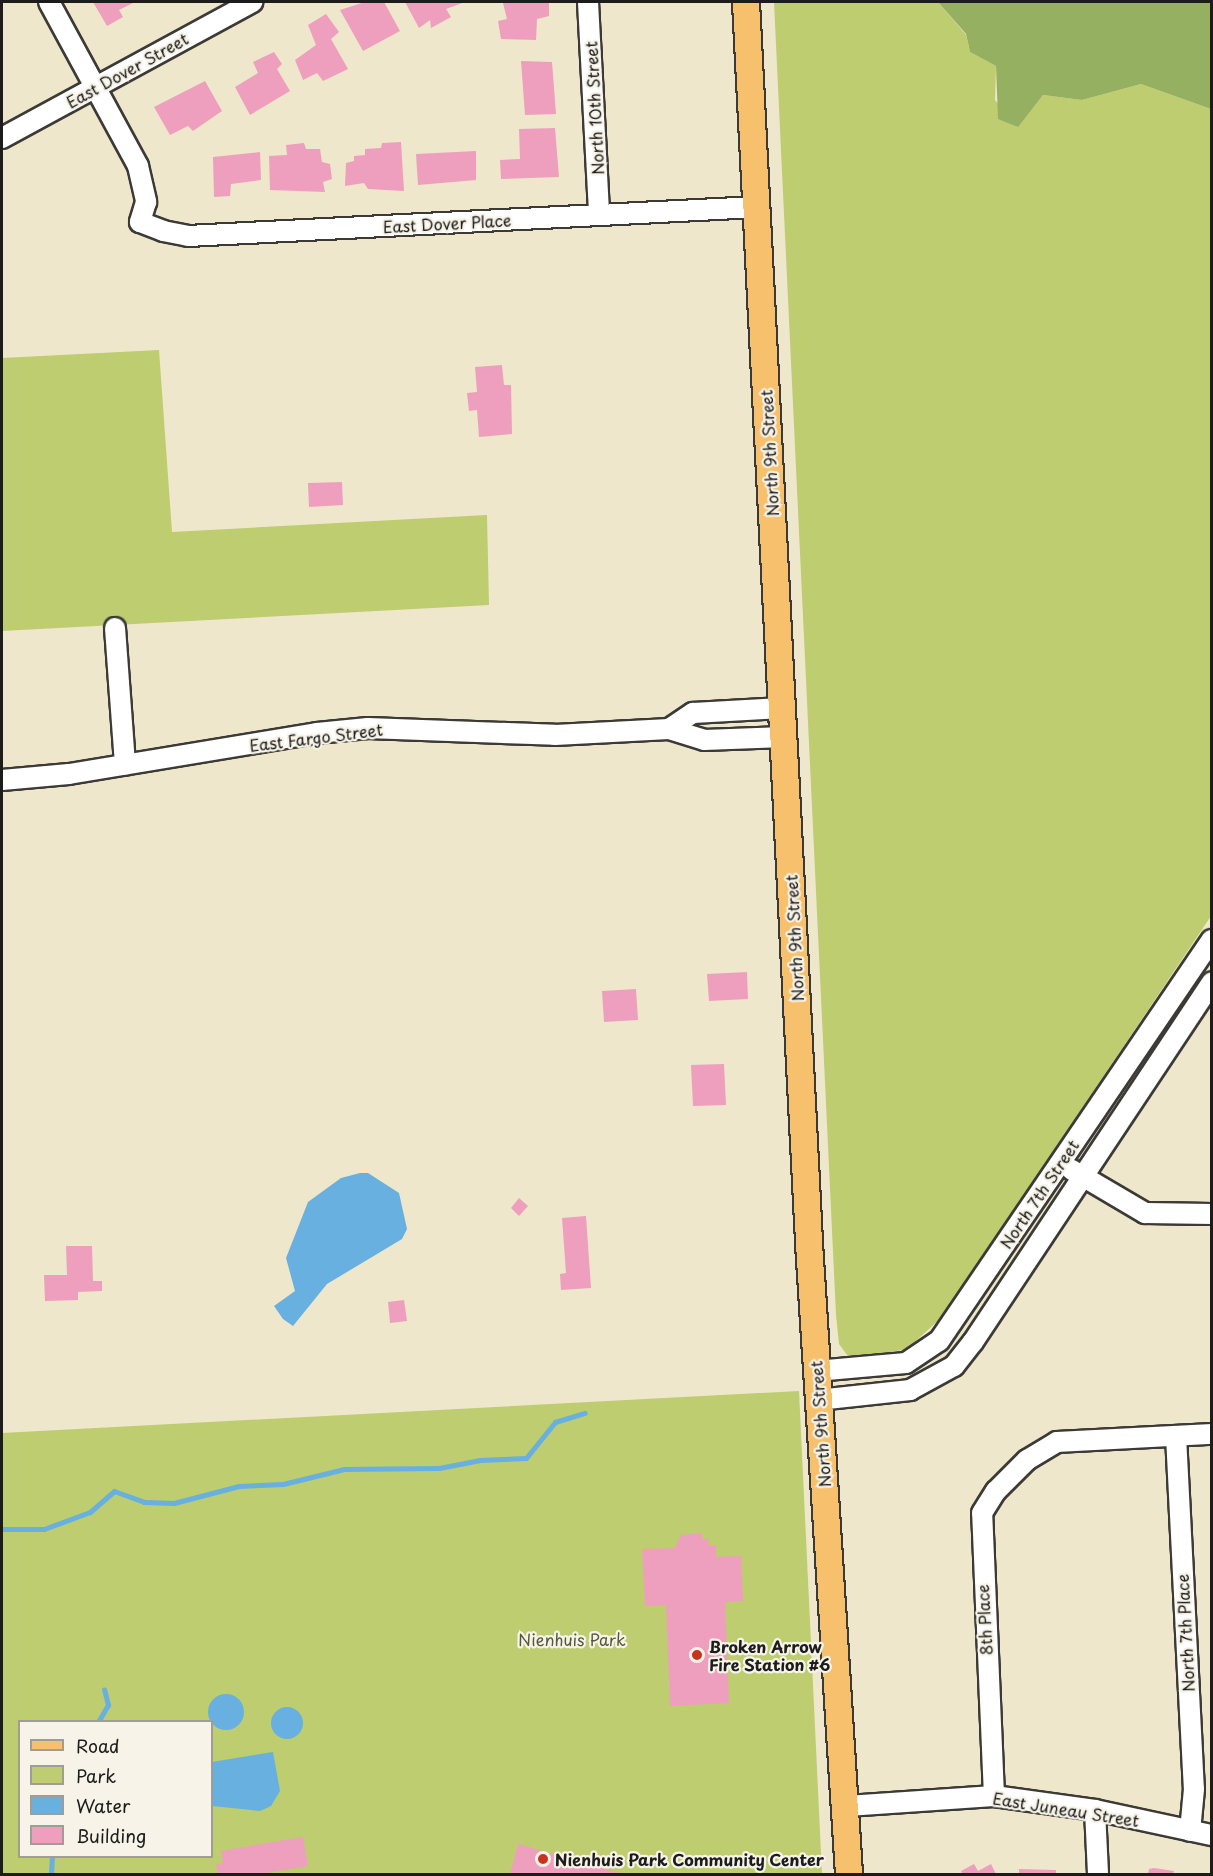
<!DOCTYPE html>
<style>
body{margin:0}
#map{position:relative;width:1213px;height:1876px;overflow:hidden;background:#eee7cc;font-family:"Playpen Sans",sans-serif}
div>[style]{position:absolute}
.green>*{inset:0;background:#bdcd6f}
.forest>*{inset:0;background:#96b062}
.water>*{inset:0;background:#67b0df}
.round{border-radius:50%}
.stream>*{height:5px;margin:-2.5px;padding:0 2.5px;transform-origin:2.5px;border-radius:2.5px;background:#67b0df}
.building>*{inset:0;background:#ee9fbd}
.roads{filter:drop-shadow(2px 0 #3c3a36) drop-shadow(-2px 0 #3c3a36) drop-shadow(0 2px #3c3a36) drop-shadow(0 -2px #3c3a36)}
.minor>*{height:20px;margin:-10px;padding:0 10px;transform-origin:10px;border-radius:10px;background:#fff}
.major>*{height:26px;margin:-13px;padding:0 13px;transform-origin:13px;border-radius:13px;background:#f7c06c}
.dots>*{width:16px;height:16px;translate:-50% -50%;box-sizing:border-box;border:3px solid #f7f3e8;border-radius:50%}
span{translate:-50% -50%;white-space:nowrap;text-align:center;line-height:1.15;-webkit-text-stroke:4.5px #f7f3e8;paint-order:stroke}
.street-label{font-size:16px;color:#1c1c1c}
.park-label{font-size:16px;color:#545a39}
.poi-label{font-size:16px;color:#1c1c1c;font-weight:700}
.left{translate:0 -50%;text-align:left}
.frame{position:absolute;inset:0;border:3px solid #1c1c1c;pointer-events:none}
.legend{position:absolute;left:18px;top:1720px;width:195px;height:138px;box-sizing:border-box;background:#f7f3e8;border:2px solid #9f9d96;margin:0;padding:8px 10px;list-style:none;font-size:18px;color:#1c1c1c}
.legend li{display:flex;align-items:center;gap:12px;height:30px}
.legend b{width:30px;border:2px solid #9f9d96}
</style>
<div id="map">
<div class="green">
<div style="clip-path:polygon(774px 2px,938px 2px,966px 35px,970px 52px,996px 66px,995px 100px,1017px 127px,1043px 95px,1082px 100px,1141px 84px,1211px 109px,1211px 916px,942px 1317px,907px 1349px,860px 1358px,848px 1356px,839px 1344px,836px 1315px)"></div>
<div style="clip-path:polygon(159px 350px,172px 532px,487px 515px,489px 605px,2px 631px,2px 358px)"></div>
<div style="clip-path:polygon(evenodd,799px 1391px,822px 1874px,2px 1874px,2px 1433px,799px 1391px,20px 1722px,212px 1722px,212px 1856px,20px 1856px,20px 1722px)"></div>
</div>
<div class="forest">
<div style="clip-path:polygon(938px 2px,1211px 2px,1211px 109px,1141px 84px,1082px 100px,1043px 95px,1018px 127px,998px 119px,996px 66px,970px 52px,966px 34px)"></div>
</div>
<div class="water">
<div style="clip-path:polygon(360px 1173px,368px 1173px,399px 1193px,407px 1229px,402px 1239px,327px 1284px,293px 1326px,283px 1319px,274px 1306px,295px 1291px,286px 1258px,308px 1202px,341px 1178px)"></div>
<div class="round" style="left:208px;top:1694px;width:36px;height:36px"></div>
<div class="round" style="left:271px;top:1707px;width:32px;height:32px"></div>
<div style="clip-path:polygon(273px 1752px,280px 1791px,271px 1806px,260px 1811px,212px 1806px,212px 1762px)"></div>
</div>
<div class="stream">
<div style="left:2px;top:1529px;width:42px"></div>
<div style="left:44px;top:1529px;width:49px;rotate:-20.3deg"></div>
<div style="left:90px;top:1512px;width:32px;rotate:-41deg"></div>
<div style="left:114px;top:1491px;width:32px;rotate:20deg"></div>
<div style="left:144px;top:1502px;width:30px;rotate:2deg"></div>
<div style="left:174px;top:1503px;width:67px;rotate:-14.7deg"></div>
<div style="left:239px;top:1486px;width:44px;rotate:-2.6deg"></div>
<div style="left:283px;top:1484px;width:63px;rotate:-13.8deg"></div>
<div style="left:344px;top:1469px;width:95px;rotate:-0.6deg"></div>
<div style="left:439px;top:1468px;width:42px;rotate:-11deg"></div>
<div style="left:480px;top:1460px;width:46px;rotate:-2.5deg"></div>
<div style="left:526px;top:1458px;width:46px;rotate:-51.1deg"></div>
<div style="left:555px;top:1422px;width:31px;rotate:-17deg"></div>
<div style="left:98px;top:1722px;width:20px;rotate:-60deg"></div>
<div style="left:108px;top:1705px;width:16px;rotate:-104deg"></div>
<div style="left:51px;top:1874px;width:18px;rotate:-87deg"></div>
</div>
<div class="building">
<div style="clip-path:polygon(93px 2px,135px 2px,119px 10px,123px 17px,107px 26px)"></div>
<div style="clip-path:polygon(365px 2px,384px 2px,400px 31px,363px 51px,340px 10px)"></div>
<div style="clip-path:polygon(405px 2px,465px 2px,446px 9px,451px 17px,431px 28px,430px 20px,419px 28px)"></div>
<div style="clip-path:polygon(524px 2px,549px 2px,549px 16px,537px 19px,536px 40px,501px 39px,498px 21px,507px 19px,503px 3px)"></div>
<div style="clip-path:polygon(326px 14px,339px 32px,331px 39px,348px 69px,323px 81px,317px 73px,303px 80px,295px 60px,316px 45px,308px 25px)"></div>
<div style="clip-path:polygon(274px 52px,282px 64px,277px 69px,290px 91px,250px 115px,235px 87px,258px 73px,253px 62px)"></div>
<div style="clip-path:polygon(521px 61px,552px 62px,556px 114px,525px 115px)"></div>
<div style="clip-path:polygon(205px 81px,222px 111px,193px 131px,188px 126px,170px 135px,154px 107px)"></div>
<div style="clip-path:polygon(555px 128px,559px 177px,501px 179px,500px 160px,520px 159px,519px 129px)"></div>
<div style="clip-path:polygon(401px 142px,404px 191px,368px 189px,364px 183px,345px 186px,346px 163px,354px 161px,354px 156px,365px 155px,365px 149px,381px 148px,382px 143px)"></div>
<div style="clip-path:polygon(304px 143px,306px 149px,320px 149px,322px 162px,330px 164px,332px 179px,323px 182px,325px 192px,270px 190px,269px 156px,287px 155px,286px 145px)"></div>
<div style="clip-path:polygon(476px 151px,476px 180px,418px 185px,416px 154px)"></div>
<div style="clip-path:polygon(260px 152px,261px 180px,231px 184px,230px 196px,214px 197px,213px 157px)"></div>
<div style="clip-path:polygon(502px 365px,504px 385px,511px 385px,512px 434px,479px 437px,477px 410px,469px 411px,467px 393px,477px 392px,475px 367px)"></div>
<div style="clip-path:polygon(342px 482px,343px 505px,309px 507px,308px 483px)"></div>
<div style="clip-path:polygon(747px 972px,748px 999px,709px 1001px,707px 974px)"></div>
<div style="clip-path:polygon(636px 989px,638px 1020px,604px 1022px,602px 991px)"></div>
<div style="clip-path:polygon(724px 1064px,726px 1105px,693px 1106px,691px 1065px)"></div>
<div style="clip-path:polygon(519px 1198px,528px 1206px,519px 1216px,511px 1208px)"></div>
<div style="clip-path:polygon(586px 1216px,591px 1288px,561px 1290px,560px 1274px,566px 1273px,562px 1218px)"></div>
<div style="clip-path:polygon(66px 1246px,92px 1246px,93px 1281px,102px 1281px,102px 1291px,78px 1292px,78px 1300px,45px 1301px,44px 1275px,67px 1275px)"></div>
<div style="clip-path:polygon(404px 1300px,407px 1321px,390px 1323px,388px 1302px)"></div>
<div style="clip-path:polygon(702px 1533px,702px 1539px,708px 1539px,709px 1545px,716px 1545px,716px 1557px,741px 1556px,743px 1601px,725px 1602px,729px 1703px,670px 1706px,666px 1605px,645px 1606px,642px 1549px,675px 1548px,681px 1535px)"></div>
<div style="clip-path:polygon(303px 1837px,308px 1866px,259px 1874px,218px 1874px,216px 1864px,223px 1863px,221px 1851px)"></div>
<div style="clip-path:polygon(518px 1844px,623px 1874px,510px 1874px)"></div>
<div style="clip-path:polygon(974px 1864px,978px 1871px,991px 1864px,996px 1874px,962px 1874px,961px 1871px)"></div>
<div style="clip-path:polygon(1154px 1868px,1174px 1871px,1173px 1874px,1148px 1874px,1149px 1869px)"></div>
<div style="clip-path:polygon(1019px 1869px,1056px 1870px,1056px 1874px,1019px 1874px)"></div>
</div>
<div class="roads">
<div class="minor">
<div style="left:49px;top:2px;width:187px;rotate:61.5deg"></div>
<div style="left:138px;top:166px;width:37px;rotate:77deg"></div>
<div style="left:146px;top:202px;width:21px;rotate:107deg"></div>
<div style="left:140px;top:222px;width:25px;rotate:21deg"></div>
<div style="left:163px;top:231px;width:25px;rotate:11deg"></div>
<div style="left:188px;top:236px;width:569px;rotate:-2.92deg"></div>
<div style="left:588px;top:2px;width:213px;rotate:87deg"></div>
<div style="left:2px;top:138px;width:285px;rotate:-28.5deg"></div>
<div style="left:115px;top:628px;width:137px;rotate:85.8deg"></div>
<div style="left:669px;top:729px;width:29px;rotate:-34deg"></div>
<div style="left:693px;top:713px;width:89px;rotate:-3.2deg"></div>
<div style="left:2px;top:780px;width:67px;rotate:-5.1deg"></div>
<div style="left:69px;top:774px;width:251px;rotate:-9.4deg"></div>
<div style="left:317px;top:733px;width:51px;rotate:-5.6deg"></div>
<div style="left:368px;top:728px;width:187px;rotate:2.1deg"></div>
<div style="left:555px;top:735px;width:114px;rotate:-3deg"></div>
<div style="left:669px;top:729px;width:37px;rotate:17deg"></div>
<div style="left:704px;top:740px;width:80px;rotate:-2.1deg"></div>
<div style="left:1072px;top:1170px;width:85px;rotate:30.5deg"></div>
<div style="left:1145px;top:1213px;width:67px;rotate:0.9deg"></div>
<div style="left:816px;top:1371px;width:90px;rotate:-5.1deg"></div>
<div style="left:906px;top:1363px;width:40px;rotate:-34deg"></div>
<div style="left:939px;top:1341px;width:485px;rotate:-55.8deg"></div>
<div style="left:818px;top:1400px;width:93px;rotate:-6.2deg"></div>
<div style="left:910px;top:1390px;width:50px;rotate:-28.6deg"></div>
<div style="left:954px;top:1366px;width:31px;rotate:-52deg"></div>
<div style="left:973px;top:1342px;width:432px;rotate:-56.4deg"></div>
<div style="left:1176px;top:1436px;width:353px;rotate:87.1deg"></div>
<div style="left:1194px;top:1789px;width:42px;rotate:95.4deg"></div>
<div style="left:994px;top:1796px;width:283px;rotate:-92.4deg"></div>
<div style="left:982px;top:1513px;width:26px;rotate:-58deg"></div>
<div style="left:996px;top:1491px;width:44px;rotate:-45deg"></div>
<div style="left:1027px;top:1460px;width:35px;rotate:-31deg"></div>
<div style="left:1057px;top:1442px;width:155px;rotate:-3deg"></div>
<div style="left:847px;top:1806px;width:147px;rotate:-3.9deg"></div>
<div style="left:994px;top:1796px;width:102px;rotate:7.9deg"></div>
<div style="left:1095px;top:1810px;width:120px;rotate:12.1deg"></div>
<div style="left:1095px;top:1810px;width:64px;rotate:87.3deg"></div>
</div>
<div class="major">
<div style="left:746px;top:2px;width:1259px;rotate:87.09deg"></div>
<div style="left:810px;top:1259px;width:616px;rotate:86.37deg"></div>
</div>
</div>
<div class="dots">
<div style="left:697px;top:1655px;background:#c8321e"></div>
<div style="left:543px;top:1859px;background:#c8321e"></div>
</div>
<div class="street-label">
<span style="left:127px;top:70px;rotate:-29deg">East Dover Street</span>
<span style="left:594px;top:108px;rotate:-93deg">North 10th Street</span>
<span style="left:447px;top:223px;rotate:-3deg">East Dover Place</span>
<span style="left:769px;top:453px;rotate:-93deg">North 9th Street</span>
<span style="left:316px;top:737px;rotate:-7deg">East Fargo Street</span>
<span style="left:794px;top:938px;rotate:-93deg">North 9th Street</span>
<span style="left:1039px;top:1194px;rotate:-56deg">North 7th Street</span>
<span style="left:820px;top:1424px;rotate:-94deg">North 9th Street</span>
<span style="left:984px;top:1620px;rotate:-93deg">8th Place</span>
<span style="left:1185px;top:1633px;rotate:-93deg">North 7th Place</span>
<span style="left:1066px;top:1809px;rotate:9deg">East Juneau Street</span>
</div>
<div class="park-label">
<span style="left:572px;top:1639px">Nienhuis Park</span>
</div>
<div class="poi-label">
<span class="left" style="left:709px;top:1655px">Broken Arrow<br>Fire Station #6</span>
<span class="left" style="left:555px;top:1859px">Nienhuis Park Community Center</span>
</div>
<div class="frame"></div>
<ul class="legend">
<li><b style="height:8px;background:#f7c06c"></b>Road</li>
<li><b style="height:16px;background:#bdcd6f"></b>Park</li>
<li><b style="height:16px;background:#67b0df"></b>Water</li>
<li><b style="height:16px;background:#ee9fbd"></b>Building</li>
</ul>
</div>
